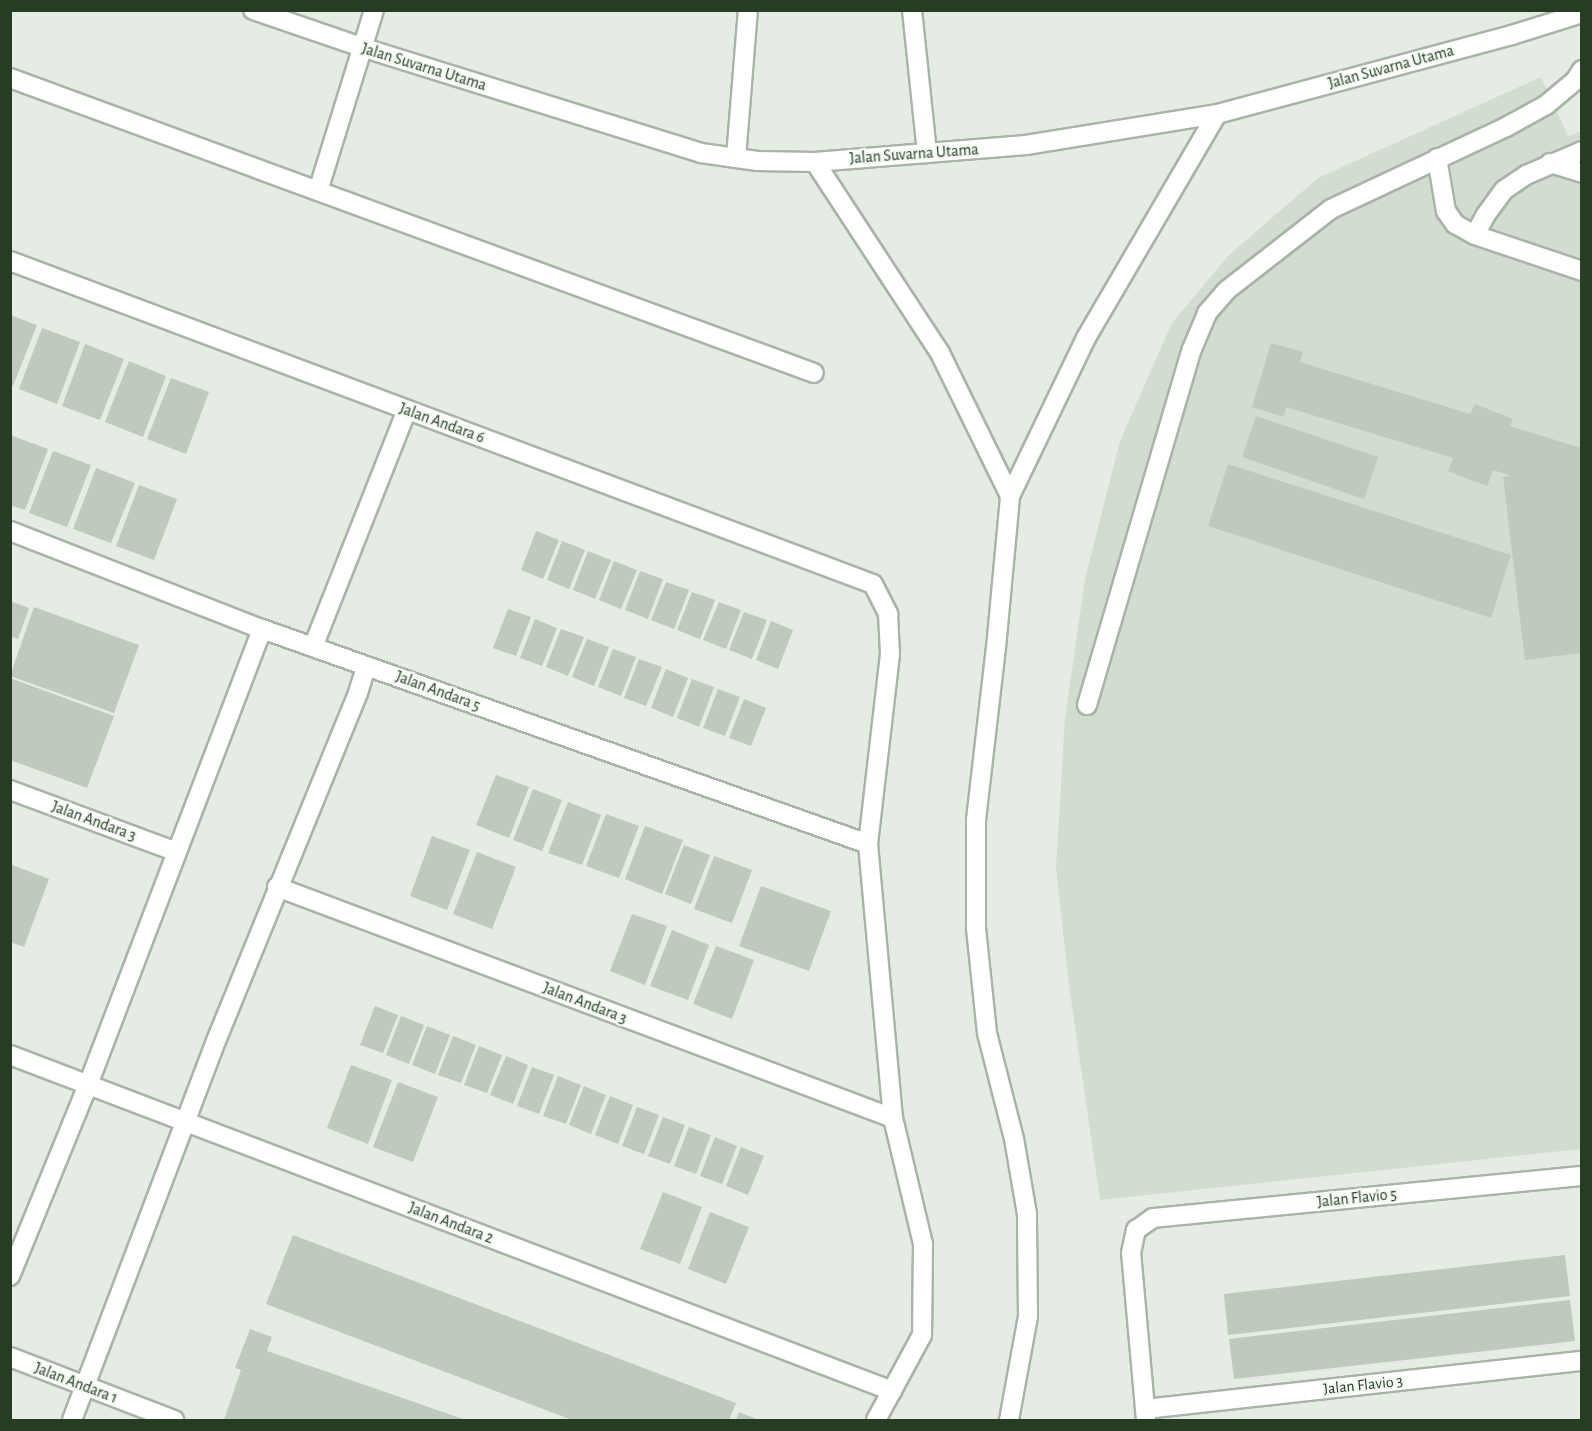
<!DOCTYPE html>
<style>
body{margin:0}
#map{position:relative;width:1592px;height:1431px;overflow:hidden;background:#e5ece3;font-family:"Alegreya Sans",sans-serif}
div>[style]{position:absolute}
.built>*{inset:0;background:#d3dcd1}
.building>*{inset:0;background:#becabb}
.roads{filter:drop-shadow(2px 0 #a7b4a6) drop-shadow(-2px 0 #a7b4a6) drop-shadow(0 2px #a7b4a6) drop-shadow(0 -2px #a7b4a6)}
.minor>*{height:18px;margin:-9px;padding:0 9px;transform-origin:9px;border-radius:9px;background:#fff}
span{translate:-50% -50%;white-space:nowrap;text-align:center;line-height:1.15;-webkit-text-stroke:4.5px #f5f9f3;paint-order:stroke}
.street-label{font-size:16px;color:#243d23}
.frame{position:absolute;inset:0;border:12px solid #243d23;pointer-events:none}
</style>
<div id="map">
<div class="built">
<div style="clip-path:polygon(1541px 77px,1568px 136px,1582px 131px,1581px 1149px,1100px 1200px,1068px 978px,1056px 866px,1065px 719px,1085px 579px,1120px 441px,1172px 323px,1228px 256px,1318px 178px)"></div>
</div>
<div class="building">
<div style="clip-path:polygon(10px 315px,37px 325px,13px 386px,10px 385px)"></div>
<div style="clip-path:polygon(42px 328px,80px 342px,57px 404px,19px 389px)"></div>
<div style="clip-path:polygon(1271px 343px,1303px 352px,1300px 362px,1470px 414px,1475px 404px,1513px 419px,1510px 426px,1581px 448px,1581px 653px,1525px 660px,1503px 477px,1512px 476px,1493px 470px,1487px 486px,1448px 471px,1453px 458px,1286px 407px,1284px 417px,1252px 407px)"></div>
<div style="clip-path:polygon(85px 344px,124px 359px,100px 420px,62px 406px)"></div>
<div style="clip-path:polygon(129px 361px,166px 376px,143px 437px,105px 422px)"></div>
<div style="clip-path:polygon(171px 378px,209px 392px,186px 454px,147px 439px)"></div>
<div style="clip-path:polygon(1256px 416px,1378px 457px,1364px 499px,1242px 457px)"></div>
<div style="clip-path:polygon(10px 435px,48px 449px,25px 510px,10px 505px)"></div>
<div style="clip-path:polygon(53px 451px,91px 465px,67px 527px,29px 513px)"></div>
<div style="clip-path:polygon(1228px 464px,1511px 555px,1491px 618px,1208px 526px)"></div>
<div style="clip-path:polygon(96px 468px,135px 483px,111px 543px,73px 529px)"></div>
<div style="clip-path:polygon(139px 485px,177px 499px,154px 560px,116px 546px)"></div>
<div style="clip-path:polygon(536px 531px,559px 540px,543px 579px,521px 570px)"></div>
<div style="clip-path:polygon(562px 541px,585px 550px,569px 589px,547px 580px)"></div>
<div style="clip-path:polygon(588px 551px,611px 560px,595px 599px,573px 590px)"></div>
<div style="clip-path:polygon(614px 561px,637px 570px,621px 609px,599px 600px)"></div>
<div style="clip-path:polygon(640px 571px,663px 579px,648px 619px,625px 610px)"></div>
<div style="clip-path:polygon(666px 582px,689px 590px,674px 629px,651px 620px)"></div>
<div style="clip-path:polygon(692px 592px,715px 600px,700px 639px,677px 630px)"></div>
<div style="clip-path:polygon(10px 601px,29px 608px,18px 639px,10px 636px)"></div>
<div style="clip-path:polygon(719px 602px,741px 610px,726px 649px,703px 640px)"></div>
<div style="clip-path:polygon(34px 607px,139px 645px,114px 713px,10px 676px)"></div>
<div style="clip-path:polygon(508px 609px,531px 617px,516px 656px,493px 648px)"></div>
<div style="clip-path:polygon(744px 612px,767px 620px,752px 659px,729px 650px)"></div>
<div style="clip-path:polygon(535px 619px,557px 628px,542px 666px,520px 658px)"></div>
<div style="clip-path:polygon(771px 621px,793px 630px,778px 669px,756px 660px)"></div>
<div style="clip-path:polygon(561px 629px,584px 637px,568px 676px,546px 667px)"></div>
<div style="clip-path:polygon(587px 639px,609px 647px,594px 686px,572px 677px)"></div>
<div style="clip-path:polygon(613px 649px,636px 657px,621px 696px,598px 687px)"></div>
<div style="clip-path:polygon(639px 659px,662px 667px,646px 706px,624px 698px)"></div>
<div style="clip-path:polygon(666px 669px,688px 678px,673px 717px,651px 708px)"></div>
<div style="clip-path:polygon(10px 678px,114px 716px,87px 788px,10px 760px)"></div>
<div style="clip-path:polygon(692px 679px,714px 687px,699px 727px,677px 718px)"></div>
<div style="clip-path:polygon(718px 689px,740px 697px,725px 736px,703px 728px)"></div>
<div style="clip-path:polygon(744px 699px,766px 708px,751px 746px,729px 738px)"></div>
<div style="clip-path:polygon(496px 775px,529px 787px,509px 838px,476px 825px)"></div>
<div style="clip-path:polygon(533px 789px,562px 800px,542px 851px,513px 840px)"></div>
<div style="clip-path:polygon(568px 802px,601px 815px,582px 865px,548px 853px)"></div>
<div style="clip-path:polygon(606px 814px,639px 826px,619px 878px,586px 866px)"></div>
<div style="clip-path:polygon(645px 826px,683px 840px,662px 894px,625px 879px)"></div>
<div style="clip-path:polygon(432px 836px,470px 850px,447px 910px,410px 896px)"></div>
<div style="clip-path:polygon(684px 845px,710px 855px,691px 904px,665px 894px)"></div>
<div style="clip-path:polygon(477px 852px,516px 867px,492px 929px,453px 914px)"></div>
<div style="clip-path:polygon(714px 856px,752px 870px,732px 923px,694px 909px)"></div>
<div style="clip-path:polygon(10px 864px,49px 879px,24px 947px,10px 942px)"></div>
<div style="clip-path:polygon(761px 886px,831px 911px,809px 971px,739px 946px)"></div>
<div style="clip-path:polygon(632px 914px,667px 926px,645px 985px,610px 971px)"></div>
<div style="clip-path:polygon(672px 930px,709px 945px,688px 1000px,650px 986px)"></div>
<div style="clip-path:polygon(716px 946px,754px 960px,732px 1019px,693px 1004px)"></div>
<div style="clip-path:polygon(375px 1006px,398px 1015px,383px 1053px,360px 1045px)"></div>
<div style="clip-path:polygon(401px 1016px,424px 1025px,409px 1064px,386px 1055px)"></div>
<div style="clip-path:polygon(427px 1026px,450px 1035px,435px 1074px,412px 1065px)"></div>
<div style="clip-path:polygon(453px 1036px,476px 1045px,461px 1083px,438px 1075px)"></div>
<div style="clip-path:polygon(479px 1046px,502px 1055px,487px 1093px,464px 1085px)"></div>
<div style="clip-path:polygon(506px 1056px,528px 1065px,513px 1104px,490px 1095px)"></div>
<div style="clip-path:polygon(351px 1065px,392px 1080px,368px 1144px,327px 1128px)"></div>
<div style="clip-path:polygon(532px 1067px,554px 1075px,539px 1114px,517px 1106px)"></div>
<div style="clip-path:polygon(558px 1076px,581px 1085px,566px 1124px,543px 1116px)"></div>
<div style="clip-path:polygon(398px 1082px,438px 1097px,413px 1162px,373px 1147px)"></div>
<div style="clip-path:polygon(584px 1086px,606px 1095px,591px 1134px,569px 1125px)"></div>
<div style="clip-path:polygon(610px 1096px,633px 1105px,618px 1144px,595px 1135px)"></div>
<div style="clip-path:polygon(637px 1107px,659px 1115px,644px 1154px,622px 1146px)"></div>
<div style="clip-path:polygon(663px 1117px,685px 1125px,670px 1164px,648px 1156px)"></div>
<div style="clip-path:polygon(689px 1127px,711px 1135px,696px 1174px,674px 1166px)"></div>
<div style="clip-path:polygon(715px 1137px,737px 1146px,722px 1184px,700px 1176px)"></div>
<div style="clip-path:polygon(741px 1147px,764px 1156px,748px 1195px,726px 1186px)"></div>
<div style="clip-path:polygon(663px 1192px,702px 1207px,680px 1264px,640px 1249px)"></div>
<div style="clip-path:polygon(710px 1212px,749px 1227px,726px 1284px,688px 1269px)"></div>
<div style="clip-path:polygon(293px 1235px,736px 1403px,729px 1420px,572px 1420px,266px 1304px)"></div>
<div style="clip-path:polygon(1565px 1255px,1570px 1296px,1228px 1335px,1224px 1294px)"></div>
<div style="clip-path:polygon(1570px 1300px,1575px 1341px,1234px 1379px,1229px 1339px)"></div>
<div style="clip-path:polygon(250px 1329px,272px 1337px,267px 1351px,466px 1420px,224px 1420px,241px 1370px,235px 1368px)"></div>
<div style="clip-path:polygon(739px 1412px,759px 1420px,736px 1420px)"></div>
</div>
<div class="roads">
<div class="minor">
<div style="left:253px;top:10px;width:114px;rotate:18.9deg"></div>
<div style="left:361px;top:47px;width:356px;rotate:17.3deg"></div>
<div style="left:701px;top:153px;width:57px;rotate:8.1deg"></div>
<div style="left:757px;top:161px;width:58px;rotate:1deg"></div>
<div style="left:815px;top:162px;width:212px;rotate:-4.6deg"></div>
<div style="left:1026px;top:145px;width:193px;rotate:-9.2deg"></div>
<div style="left:1217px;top:114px;width:305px;rotate:-15deg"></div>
<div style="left:1512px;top:35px;width:73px;rotate:-17.4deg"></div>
<div style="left:912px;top:10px;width:144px;rotate:84deg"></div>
<div style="left:10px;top:78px;width:856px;rotate:20.15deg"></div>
<div style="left:736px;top:158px;width:148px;rotate:-85.4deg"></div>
<div style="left:1437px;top:158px;width:54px;rotate:80.4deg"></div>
<div style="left:1446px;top:211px;width:16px;rotate:55deg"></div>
<div style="left:1455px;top:224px;width:23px;rotate:29deg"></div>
<div style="left:1475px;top:235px;width:113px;rotate:18.6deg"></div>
<div style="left:815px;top:162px;width:228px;rotate:56.8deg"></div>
<div style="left:940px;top:353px;width:159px;rotate:63.9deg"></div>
<div style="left:1550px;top:163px;width:34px;rotate:17deg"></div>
<div style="left:318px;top:191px;width:189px;rotate:-72.8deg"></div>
<div style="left:1475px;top:235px;width:21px;rotate:-62deg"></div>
<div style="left:1485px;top:216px;width:32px;rotate:-54deg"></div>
<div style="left:1504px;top:190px;width:27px;rotate:-34deg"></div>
<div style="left:1526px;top:175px;width:61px;rotate:-23.2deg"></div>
<div style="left:10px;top:261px;width:921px;rotate:20.52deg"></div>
<div style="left:873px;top:584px;width:34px;rotate:63deg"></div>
<div style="left:888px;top:614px;width:40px;rotate:87.1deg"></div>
<div style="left:890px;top:654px;width:191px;rotate:96.6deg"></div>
<div style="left:868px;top:844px;width:275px;rotate:84.8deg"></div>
<div style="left:893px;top:1118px;width:130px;rotate:76.6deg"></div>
<div style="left:923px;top:1244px;width:91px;rotate:90.6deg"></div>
<div style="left:922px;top:1335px;width:97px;rotate:118.4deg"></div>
<div style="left:10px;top:531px;width:270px;rotate:21.3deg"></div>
<div style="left:262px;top:629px;width:643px;rotate:19.53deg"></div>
<div style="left:313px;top:647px;width:255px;rotate:-68.4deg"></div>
<div style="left:1087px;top:705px;width:371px;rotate:-73.6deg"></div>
<div style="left:1192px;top:349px;width:39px;rotate:-67deg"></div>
<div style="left:1207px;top:313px;width:30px;rotate:-49deg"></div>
<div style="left:1227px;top:290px;width:132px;rotate:-37.9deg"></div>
<div style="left:1331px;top:209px;width:193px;rotate:-25.1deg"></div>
<div style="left:1506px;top:127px;width:46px;rotate:-28.8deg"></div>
<div style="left:1546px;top:105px;width:38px;rotate:-40deg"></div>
<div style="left:1575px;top:81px;width:13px;rotate:-58deg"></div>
<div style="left:10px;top:790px;width:178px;rotate:20.4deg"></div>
<div style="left:277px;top:887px;width:658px;rotate:20.56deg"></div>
<div style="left:10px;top:1055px;width:944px;rotate:20.85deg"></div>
<div style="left:10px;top:1276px;width:206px;rotate:-67.8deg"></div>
<div style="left:88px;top:1085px;width:488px;rotate:-69.1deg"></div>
<div style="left:10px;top:1357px;width:176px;rotate:21deg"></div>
<div style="left:1145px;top:1409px;width:440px;rotate:-6.3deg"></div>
<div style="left:72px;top:1420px;width:405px;rotate:-69.2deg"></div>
<div style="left:216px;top:1041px;width:376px;rotate:-67.8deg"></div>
<div style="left:358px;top:693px;width:28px;rotate:-73deg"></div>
<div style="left:1009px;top:1420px;width:106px;rotate:-79.6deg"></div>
<div style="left:1028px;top:1316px;width:102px;rotate:-90.6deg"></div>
<div style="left:1027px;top:1214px;width:76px;rotate:-99.8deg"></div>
<div style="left:1014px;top:1139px;width:109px;rotate:-104.3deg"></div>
<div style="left:987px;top:1033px;width:106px;rotate:-96deg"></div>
<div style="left:976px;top:928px;width:108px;rotate:-90deg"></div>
<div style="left:976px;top:820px;width:173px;rotate:-83.4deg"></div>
<div style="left:996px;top:648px;width:153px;rotate:-84.7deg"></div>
<div style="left:1010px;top:496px;width:175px;rotate:-64.3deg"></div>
<div style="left:1086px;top:338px;width:259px;rotate:-59.7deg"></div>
<div style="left:1146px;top:1420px;width:168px;rotate:-95.1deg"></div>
<div style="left:1131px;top:1253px;width:24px;rotate:-78deg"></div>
<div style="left:1136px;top:1230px;width:21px;rotate:-35deg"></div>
<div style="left:1153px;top:1218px;width:431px;rotate:-5.6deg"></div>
</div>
</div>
<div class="street-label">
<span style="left:424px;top:67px;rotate:17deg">Jalan Suvarna Utama</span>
<span style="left:1391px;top:67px;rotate:-15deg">Jalan Suvarna Utama</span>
<span style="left:914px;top:154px;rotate:-4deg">Jalan Suvarna Utama</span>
<span style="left:442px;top:423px;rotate:20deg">Jalan Andara 6</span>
<span style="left:438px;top:691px;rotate:20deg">Jalan Andara 5</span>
<span style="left:94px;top:821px;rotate:20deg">Jalan Andara 3</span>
<span style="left:585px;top:1003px;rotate:21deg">Jalan Andara 3</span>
<span style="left:1357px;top:1198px;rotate:-6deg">Jalan Flavio 5</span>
<span style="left:451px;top:1223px;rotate:21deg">Jalan Andara 2</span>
<span style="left:76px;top:1383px;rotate:21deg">Jalan Andara 1</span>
<span style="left:1363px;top:1385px;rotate:-6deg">Jalan Flavio 3</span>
</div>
<div class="frame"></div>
</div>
